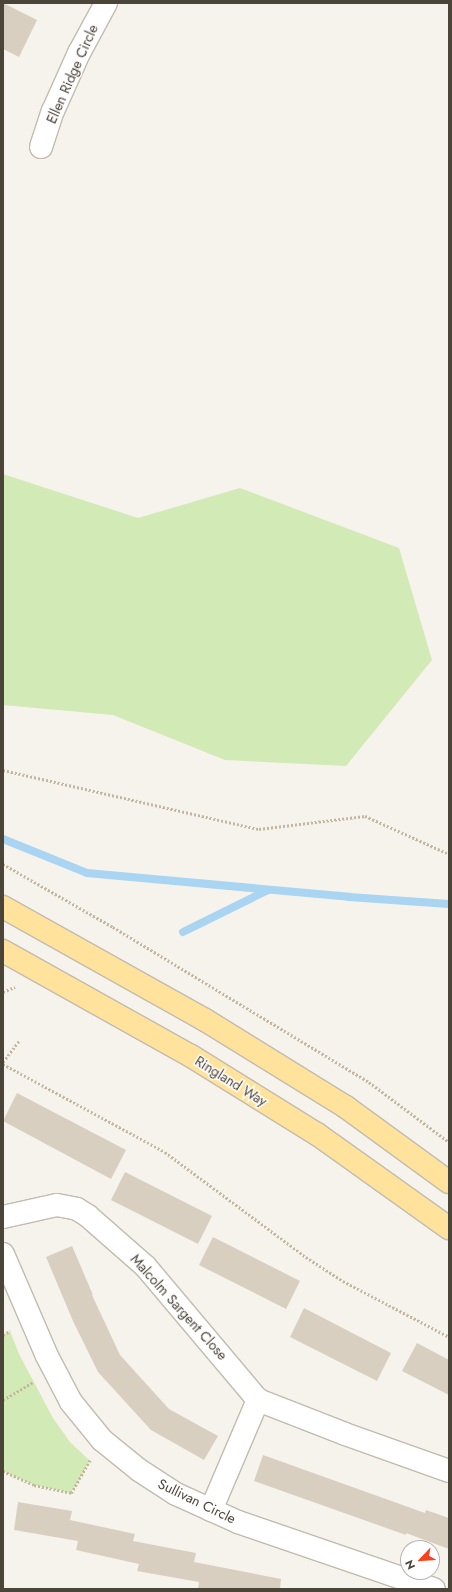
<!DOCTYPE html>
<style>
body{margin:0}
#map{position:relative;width:452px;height:1592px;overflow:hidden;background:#f6f3ec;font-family:Jost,sans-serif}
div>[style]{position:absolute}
.green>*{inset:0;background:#d2eab5}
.stream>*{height:8px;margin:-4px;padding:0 4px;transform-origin:4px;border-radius:4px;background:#a9d4f2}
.building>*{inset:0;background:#d8cfc1}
.path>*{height:2.5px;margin-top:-1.25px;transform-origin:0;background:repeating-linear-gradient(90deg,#c4b79f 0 2px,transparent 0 4px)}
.roads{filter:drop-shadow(1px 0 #c2bbae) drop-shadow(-1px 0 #c2bbae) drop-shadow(0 1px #c2bbae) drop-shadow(0 -1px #c2bbae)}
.minor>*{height:22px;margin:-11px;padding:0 11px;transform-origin:11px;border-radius:11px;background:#fff}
.major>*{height:22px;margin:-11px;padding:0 11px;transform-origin:11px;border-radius:11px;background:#ffe39c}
span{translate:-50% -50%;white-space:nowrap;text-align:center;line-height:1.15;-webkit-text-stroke:3px #fff;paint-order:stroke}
.street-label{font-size:14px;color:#4b4439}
.frame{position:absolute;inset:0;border:4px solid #4b4439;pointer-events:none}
.north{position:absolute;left:400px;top:1540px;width:40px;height:40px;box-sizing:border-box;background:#fff;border:1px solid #b7b4b0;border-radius:50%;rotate:245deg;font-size:11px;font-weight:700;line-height:16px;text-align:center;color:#4b4439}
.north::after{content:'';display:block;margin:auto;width:14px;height:18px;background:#fc3f1d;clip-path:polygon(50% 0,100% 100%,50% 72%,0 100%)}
</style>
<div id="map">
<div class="green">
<div style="clip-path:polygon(3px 474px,138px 518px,240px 488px,399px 548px,432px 660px,346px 766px,225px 760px,113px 715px,3px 705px)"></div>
<div style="clip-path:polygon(10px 1331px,19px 1354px,53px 1418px,70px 1442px,90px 1461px,71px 1493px,34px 1485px,3px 1471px,3px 1335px)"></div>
</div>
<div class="stream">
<div style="left:3px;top:839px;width:91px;rotate:22deg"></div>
<div style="left:87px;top:873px;width:263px;rotate:5.2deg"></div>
<div style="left:349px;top:897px;width:100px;rotate:4deg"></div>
<div style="left:183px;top:932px;width:95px;rotate:-26.3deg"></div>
</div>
<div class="building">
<div style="clip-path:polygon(3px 3px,37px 20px,19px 57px,3px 49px)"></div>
<div style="clip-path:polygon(17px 1093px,126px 1150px,111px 1179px,3px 1121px)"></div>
<div style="clip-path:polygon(125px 1172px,212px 1216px,198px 1244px,111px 1200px)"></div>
<div style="clip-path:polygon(213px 1237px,300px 1281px,286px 1309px,199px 1265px)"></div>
<div style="clip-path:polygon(72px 1246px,93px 1295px,92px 1295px,120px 1355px,169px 1409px,218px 1436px,204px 1460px,151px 1430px,98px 1372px,73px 1321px,46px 1257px)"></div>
<div style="clip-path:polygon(304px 1308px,391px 1353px,377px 1381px,290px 1337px)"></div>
<div style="clip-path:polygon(417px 1343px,449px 1360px,449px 1395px,402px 1371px)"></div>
<div style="clip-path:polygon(263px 1455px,425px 1513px,426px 1510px,449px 1518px,449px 1549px,406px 1533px,406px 1535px,254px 1481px)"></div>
<div style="clip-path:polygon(18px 1502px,72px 1511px,70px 1520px,135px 1534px,133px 1541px,196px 1553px,194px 1562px,281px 1579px,280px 1589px,198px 1589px,199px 1582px,137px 1571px,139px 1564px,76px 1550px,78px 1541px,14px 1530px)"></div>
</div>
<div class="path">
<div style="left:3px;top:770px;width:263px;rotate:13deg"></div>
<div style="left:259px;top:829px;width:107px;rotate:-7deg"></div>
<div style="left:365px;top:816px;width:92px;rotate:24.3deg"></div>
<div style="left:3px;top:864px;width:127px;rotate:29.8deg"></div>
<div style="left:113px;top:927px;width:299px;rotate:31.2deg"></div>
<div style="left:369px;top:1082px;width:100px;rotate:36.9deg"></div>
<div style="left:3px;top:992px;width:13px;rotate:-23deg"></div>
<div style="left:3px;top:1062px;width:26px;rotate:-53deg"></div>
<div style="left:3px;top:1064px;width:184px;rotate:28.5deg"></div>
<div style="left:165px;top:1152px;width:176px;rotate:36.7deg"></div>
<div style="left:306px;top:1257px;width:44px;rotate:33deg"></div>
<div style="left:343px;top:1281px;width:120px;rotate:27.8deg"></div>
<div style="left:3px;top:1335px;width:8px;rotate:-30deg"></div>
<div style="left:3px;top:1400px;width:35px;rotate:-31deg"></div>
<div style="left:3px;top:1471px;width:34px;rotate:24deg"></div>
<div style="left:34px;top:1485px;width:38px;rotate:12deg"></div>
<div style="left:71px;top:1493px;width:38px;rotate:-60deg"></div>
</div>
<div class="roads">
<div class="minor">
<div style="left:41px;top:147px;width:38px;rotate:-72deg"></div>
<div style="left:53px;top:111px;width:64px;rotate:-65.9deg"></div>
<div style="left:79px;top:53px;width:57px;rotate:-61.6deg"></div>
<div style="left:3px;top:1217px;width:55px;rotate:-12.5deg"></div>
<div style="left:57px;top:1205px;width:20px;rotate:11deg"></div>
<div style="left:77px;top:1209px;width:13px;rotate:32deg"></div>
<div style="left:88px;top:1216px;width:77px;rotate:41.3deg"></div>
<div style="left:146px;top:1267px;width:174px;rotate:49.9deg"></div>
<div style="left:258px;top:1400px;width:93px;rotate:21.3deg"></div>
<div style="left:345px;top:1434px;width:110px;rotate:19.6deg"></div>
<div style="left:3px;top:1254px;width:111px;rotate:66.7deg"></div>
<div style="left:47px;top:1356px;width:52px;rotate:62.4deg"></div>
<div style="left:71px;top:1402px;width:49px;rotate:50.8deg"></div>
<div style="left:102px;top:1440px;width:48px;rotate:39deg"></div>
<div style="left:139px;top:1470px;width:44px;rotate:33deg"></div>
<div style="left:176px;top:1494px;width:68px;rotate:24.3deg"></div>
<div style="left:238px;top:1522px;width:207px;rotate:18.9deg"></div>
<div style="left:211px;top:1510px;width:120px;rotate:-66.9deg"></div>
</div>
<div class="major">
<div style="left:3px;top:907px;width:231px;rotate:29.2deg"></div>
<div style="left:205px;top:1020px;width:166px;rotate:31.7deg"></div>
<div style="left:346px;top:1107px;width:127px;rotate:36.1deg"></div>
<div style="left:3px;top:951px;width:215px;rotate:29.2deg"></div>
<div style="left:191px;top:1056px;width:148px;rotate:31.8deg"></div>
<div style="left:317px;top:1134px;width:162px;rotate:35.5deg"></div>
</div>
</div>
<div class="street-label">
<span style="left:72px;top:74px;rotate:-66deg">Ellen Ridge Circle</span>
<span style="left:231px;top:1081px;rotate:32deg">Ringland Way</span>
<span style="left:179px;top:1307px;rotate:48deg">Malcolm Sargent Close</span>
<span style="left:197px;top:1501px;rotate:26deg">Sullivan Circle</span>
</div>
<div class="frame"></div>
<div class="north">N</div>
</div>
